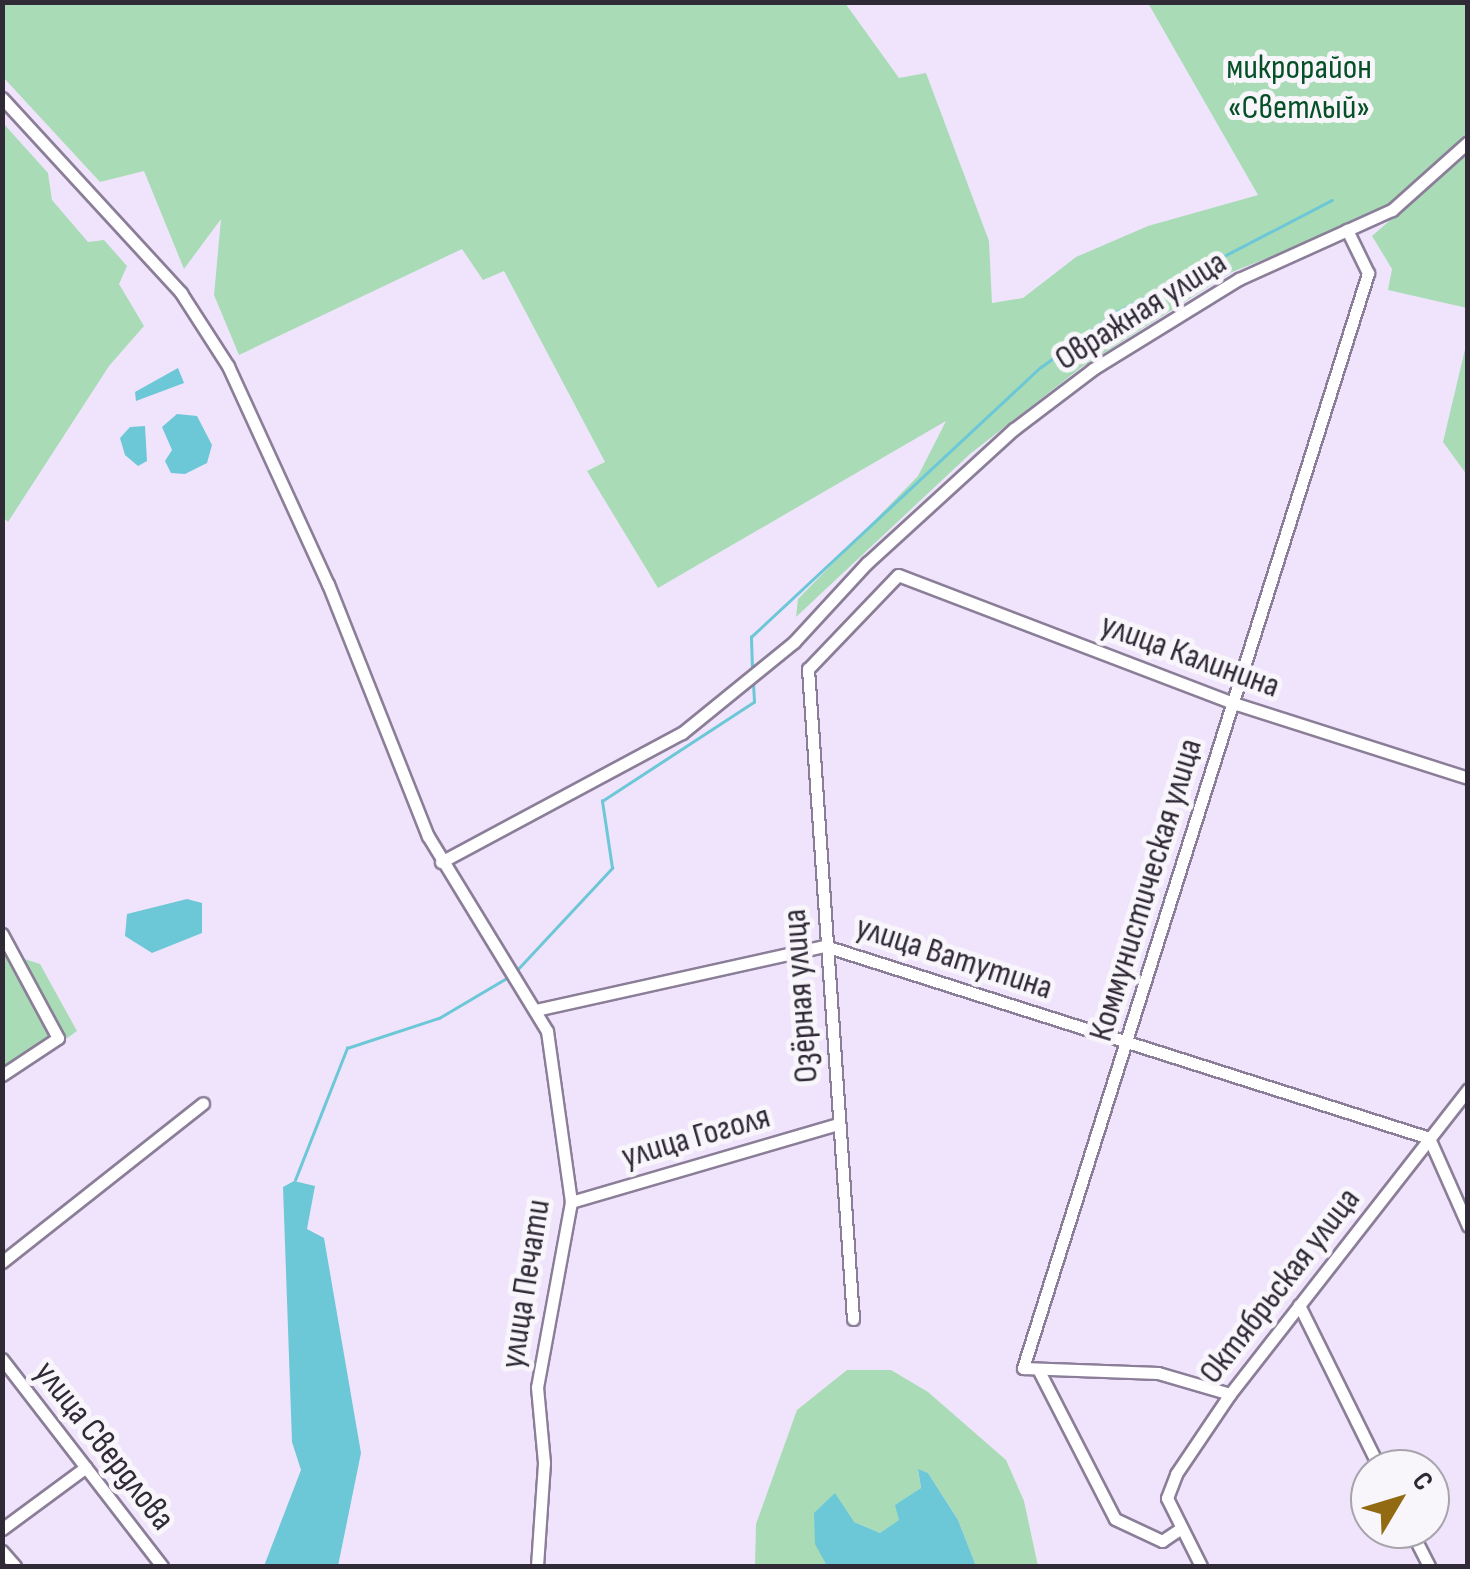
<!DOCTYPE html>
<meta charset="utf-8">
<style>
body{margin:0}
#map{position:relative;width:1470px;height:1569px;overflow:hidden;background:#f0e4fc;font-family:"Sofia Sans Condensed",sans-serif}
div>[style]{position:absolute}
.green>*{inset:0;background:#a9dcb6}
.water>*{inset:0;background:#6cc7d7}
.stream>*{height:2.5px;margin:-1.25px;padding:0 1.25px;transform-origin:1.25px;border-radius:1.25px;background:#6cc7d7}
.roads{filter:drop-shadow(2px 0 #8b7e98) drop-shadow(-2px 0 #8b7e98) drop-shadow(0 2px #8b7e98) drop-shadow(0 -2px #8b7e98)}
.minor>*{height:11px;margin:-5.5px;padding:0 5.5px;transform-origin:5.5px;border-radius:5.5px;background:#fff}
span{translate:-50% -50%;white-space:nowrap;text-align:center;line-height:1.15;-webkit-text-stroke:10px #f8f5fb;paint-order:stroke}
.park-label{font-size:35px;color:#065027}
.street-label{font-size:35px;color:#2f2a35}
.frame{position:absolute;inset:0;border:5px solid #2f2a35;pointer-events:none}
.north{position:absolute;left:1350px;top:1449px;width:100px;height:100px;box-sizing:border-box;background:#f8f5fb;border:2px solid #a8a4ac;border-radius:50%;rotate:52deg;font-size:28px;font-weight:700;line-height:40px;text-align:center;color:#2f2a35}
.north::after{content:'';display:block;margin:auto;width:35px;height:45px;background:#926a12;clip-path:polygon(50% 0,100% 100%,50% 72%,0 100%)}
</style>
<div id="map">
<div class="green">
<div style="clip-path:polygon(3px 3px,845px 3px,899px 78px,926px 73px,989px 241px,992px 303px,1023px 298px,1076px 257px,1148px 226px,1258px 195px,1148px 3px,1467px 3px,1467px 132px,1395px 208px,1232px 272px,1083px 366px,970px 454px,796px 617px,798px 599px,918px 476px,946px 421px,658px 588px,587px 471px,605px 462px,504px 271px,483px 280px,462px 249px,239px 355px,214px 295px,221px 219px,184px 269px,144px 171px,100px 182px,3px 77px)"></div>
<div style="clip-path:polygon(3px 123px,48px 173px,52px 200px,88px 242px,104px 240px,127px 266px,119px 284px,144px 326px,109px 366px,8px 522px,2px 516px)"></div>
<div style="clip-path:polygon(1467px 153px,1467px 308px,1388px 290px,1392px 269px,1372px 236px)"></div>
<div style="clip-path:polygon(1467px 341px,1467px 475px,1443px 442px)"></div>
<div style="clip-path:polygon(3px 952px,40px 964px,77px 1031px,3px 1085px)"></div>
<div style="clip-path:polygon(847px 1370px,891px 1370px,928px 1392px,1006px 1460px,1024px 1501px,1038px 1566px,976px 1566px,958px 1520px,928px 1473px,918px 1470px,921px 1488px,896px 1505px,900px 1520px,880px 1533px,854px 1522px,816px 1544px,827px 1566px,755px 1566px,756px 1524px,797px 1410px)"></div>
</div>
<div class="water">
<div style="clip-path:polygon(178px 368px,184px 383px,136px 401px,135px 392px)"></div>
<div style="clip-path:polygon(177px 414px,197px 416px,212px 445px,207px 463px,185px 474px,171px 473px,165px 461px,172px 450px,162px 427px)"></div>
<div style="clip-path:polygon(145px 426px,147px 461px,138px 466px,125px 455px,120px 438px,130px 427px)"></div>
<div style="clip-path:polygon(187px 899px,202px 903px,202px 933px,152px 953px,125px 936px,127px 914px)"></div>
<div style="clip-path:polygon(294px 1181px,315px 1186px,307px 1229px,324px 1238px,361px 1453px,338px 1566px,264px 1566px,301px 1470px,292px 1442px,283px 1187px)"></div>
<div style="clip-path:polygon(918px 1469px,928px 1473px,958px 1520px,976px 1566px,827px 1566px,815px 1544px,814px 1513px,835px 1493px,854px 1522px,880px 1533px,899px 1520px,895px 1505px,921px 1488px)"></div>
</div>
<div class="stream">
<div style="left:752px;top:668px;width:31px;rotate:-92deg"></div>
<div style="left:751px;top:637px;width:396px;rotate:-43deg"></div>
<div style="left:1041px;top:367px;width:93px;rotate:-36.3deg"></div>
<div style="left:1116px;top:312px;width:243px;rotate:-27.4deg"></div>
<div style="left:516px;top:971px;width:141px;rotate:-47deg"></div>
<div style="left:612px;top:868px;width:68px;rotate:-98.5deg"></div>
<div style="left:602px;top:801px;width:181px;rotate:-33.1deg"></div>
<div style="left:754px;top:702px;width:21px;rotate:-93deg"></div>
<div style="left:295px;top:1180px;width:142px;rotate:-68.5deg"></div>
<div style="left:347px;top:1048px;width:97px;rotate:-18.1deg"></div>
<div style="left:439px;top:1018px;width:82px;rotate:-30.6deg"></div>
</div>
<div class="roads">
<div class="minor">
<div style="left:2px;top:98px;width:265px;rotate:47.4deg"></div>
<div style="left:181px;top:293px;width:87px;rotate:57.2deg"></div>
<div style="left:228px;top:366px;width:240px;rotate:65.4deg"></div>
<div style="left:328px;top:584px;width:271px;rotate:68.4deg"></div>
<div style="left:428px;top:836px;width:228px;rotate:58.6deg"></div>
<div style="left:547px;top:1031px;width:173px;rotate:82deg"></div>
<div style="left:571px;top:1202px;width:188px;rotate:100.4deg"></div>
<div style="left:537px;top:1387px;width:76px;rotate:84.7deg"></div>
<div style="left:544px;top:1463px;width:103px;rotate:93.9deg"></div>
<div style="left:441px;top:862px;width:273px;rotate:-28.2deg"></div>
<div style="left:682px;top:733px;width:144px;rotate:-39.1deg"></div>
<div style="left:794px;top:642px;width:108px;rotate:-47.3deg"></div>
<div style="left:867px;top:563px;width:199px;rotate:-42.4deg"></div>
<div style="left:1014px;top:429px;width:99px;rotate:-37.2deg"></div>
<div style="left:1093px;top:369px;width:172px;rotate:-31.7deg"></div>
<div style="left:1239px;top:279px;width:168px;rotate:-24.3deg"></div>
<div style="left:1392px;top:210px;width:102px;rotate:-41.8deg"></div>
<div style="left:2px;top:934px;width:118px;rotate:61.7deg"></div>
<div style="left:58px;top:1038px;width:67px;rotate:146.5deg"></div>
<div style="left:536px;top:1010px;width:296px;rotate:-12.5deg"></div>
<div style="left:825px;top:946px;width:634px;rotate:17.63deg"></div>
<div style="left:1429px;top:1138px;width:96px;rotate:66.1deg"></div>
<div style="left:571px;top:1202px;width:277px;rotate:-16.3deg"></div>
<div style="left:2px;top:1262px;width:256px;rotate:-38.3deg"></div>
<div style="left:1299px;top:1305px;width:183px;rotate:63.7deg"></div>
<div style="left:853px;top:1319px;width:652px;rotate:-93.96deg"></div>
<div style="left:808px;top:669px;width:130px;rotate:-46.2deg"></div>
<div style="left:898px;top:575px;width:359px;rotate:20.9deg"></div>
<div style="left:1233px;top:703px;width:247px;rotate:17.7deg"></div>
<div style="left:2px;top:1359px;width:262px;rotate:52.3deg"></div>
<div style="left:1039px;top:1371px;width:166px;rotate:62.8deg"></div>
<div style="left:1115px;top:1519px;width:52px;rotate:25.1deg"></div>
<div style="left:1162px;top:1541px;width:22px;rotate:-34deg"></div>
<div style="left:1230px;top:1394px;width:75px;rotate:-163.7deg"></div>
<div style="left:1158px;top:1373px;width:135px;rotate:-177.9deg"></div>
<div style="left:1023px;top:1368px;width:1148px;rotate:-72.51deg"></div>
<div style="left:1368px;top:273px;width:48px;rotate:-116deg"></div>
<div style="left:2px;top:1529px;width:104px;rotate:-36.4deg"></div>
<div style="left:1410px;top:1529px;width:42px;rotate:62.8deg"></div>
<div style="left:2px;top:1551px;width:20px;rotate:49deg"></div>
<div style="left:1201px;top:1566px;width:76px;rotate:-116.6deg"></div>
<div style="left:1167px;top:1498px;width:26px;rotate:-69deg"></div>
<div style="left:1176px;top:1474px;width:97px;rotate:-56deg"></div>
<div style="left:1230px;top:1394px;width:387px;rotate:-52deg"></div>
</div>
</div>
<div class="park-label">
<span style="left:1299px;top:88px">микрорайон<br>«Светлый»</span>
</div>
<div class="street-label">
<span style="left:1141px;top:311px;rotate:-32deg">Овражная улица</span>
<span style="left:1190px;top:656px;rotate:20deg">улица Калинина</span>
<span style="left:1146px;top:890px;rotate:-73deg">Коммунистическая улица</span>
<span style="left:954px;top:958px;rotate:18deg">улица Ватутина</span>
<span style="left:801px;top:996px;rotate:-94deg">Озёрная улица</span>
<span style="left:696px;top:1137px;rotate:-16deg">улица Гоголя</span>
<span style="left:526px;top:1284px;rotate:-81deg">улица Печати</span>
<span style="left:1280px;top:1286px;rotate:-52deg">Октябрьская улица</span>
<span style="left:104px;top:1446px;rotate:52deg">улица Свердлова</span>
</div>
<div class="frame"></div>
<div class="north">С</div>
</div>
